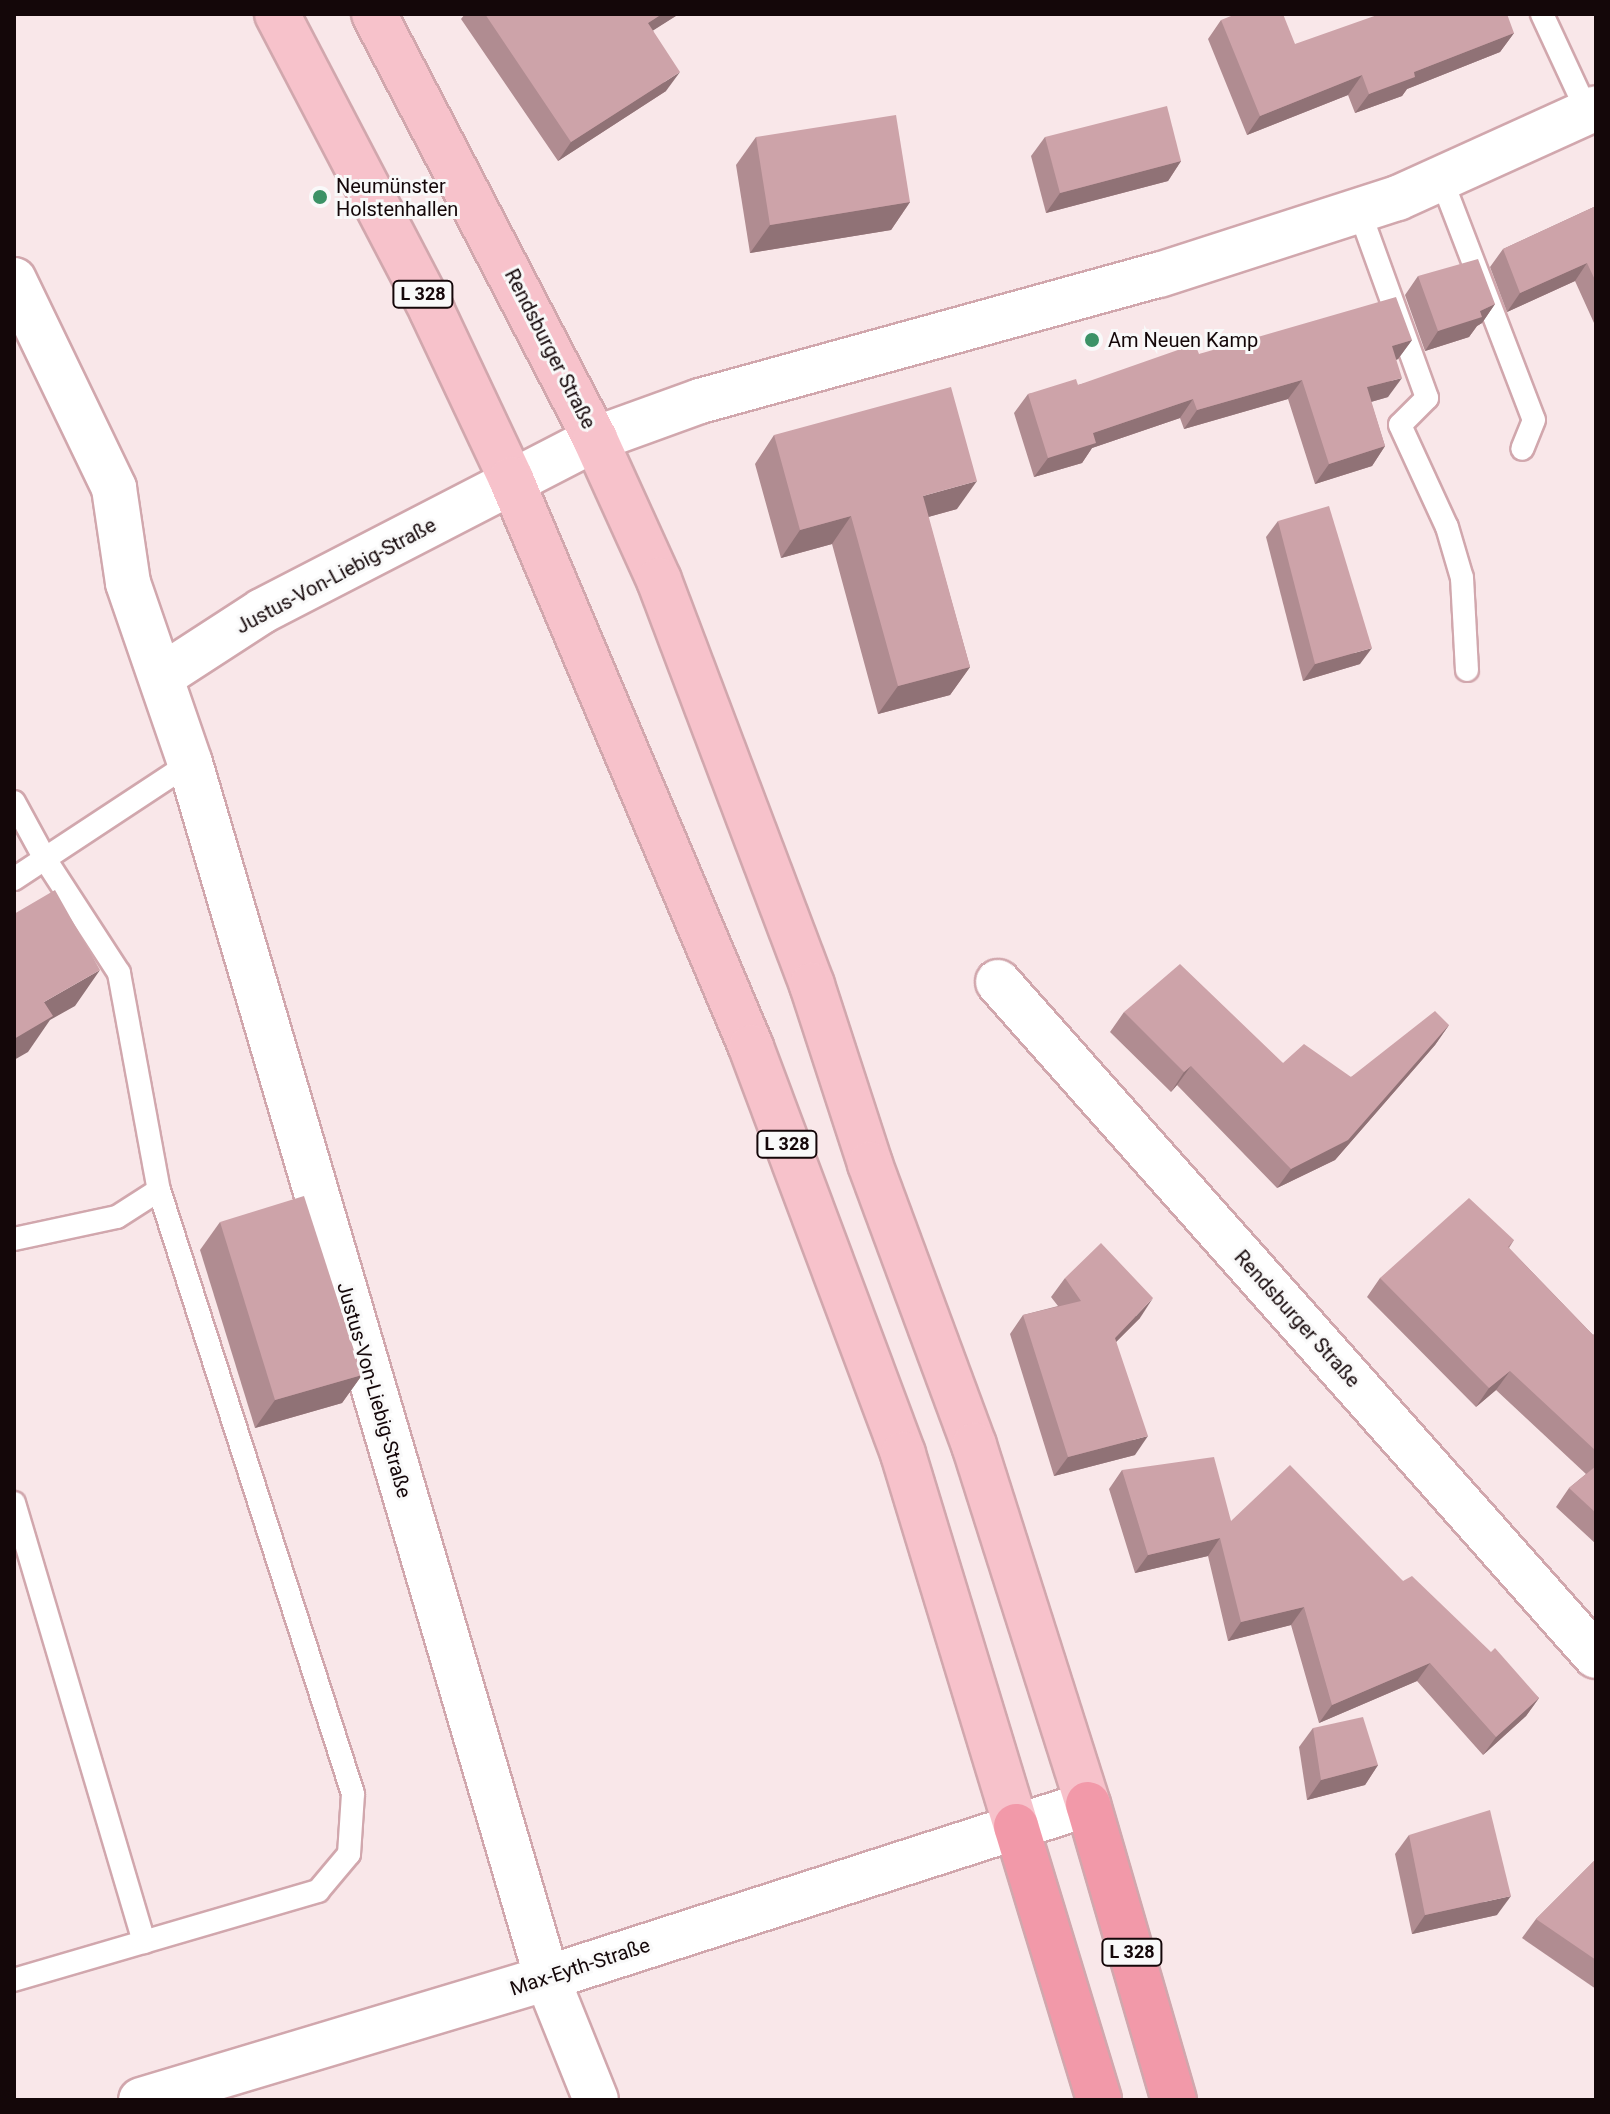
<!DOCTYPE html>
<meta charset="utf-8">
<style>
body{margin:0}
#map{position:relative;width:1610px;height:2114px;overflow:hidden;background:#f9e7e9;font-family:Roboto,sans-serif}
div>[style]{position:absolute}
.roads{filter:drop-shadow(2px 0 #d1a7ad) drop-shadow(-2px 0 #d1a7ad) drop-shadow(0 2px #d1a7ad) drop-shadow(0 -2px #d1a7ad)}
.lane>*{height:22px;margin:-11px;padding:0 11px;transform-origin:11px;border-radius:11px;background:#fff}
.street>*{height:44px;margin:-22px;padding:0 22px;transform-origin:22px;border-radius:22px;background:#fff}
.primary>*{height:44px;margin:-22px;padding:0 22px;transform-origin:22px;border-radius:22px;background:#f7c2cb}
.highway>*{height:44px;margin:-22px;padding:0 22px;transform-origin:22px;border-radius:22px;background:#f299a9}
.wall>*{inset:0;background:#b08c91}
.shaded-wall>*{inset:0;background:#907276}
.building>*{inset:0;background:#cda3a9}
.dots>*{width:22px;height:22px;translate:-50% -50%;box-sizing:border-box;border:4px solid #f9f9f9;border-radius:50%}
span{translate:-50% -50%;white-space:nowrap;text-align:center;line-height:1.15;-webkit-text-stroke:6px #f9f9f9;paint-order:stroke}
.shield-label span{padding:2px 6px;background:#f9f9f9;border:2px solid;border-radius:6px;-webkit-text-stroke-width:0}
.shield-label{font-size:18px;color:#140709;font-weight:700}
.poi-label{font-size:20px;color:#140709}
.left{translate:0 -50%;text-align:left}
.street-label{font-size:20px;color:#140709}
.frame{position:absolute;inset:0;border:16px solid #140709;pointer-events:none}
</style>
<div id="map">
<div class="roads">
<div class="lane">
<div style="left:1542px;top:14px;width:107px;rotate:65.1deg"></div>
<div style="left:1441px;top:178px;width:259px;rotate:69deg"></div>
<div style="left:1534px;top:420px;width:31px;rotate:112deg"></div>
<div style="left:1359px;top:210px;width:200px;rotate:70.1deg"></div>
<div style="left:1427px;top:398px;width:38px;rotate:135deg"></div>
<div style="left:1400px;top:425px;width:112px;rotate:65.3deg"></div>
<div style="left:1447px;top:527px;width:53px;rotate:73.6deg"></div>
<div style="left:1462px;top:578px;width:92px;rotate:86.9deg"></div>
<div style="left:14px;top:802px;width:65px;rotate:61.5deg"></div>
<div style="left:45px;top:859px;width:136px;rotate:57deg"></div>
<div style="left:119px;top:973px;width:221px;rotate:79.6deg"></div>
<div style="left:159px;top:1190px;width:634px;rotate:72.19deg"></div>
<div style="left:353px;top:1794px;width:60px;rotate:93.8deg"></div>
<div style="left:349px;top:1854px;width:48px;rotate:130deg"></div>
<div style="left:318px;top:1891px;width:317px;rotate:163.7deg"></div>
<div style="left:14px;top:879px;width:211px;rotate:-33.4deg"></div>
<div style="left:14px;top:1239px;width:105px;rotate:-12.1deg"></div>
<div style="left:117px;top:1217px;width:50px;rotate:-32.7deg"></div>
<div style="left:14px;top:1503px;width:458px;rotate:73.5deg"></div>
</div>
<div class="street">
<div style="left:14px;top:280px;width:231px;rotate:64.3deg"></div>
<div style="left:114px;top:488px;width:96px;rotate:81.6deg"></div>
<div style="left:128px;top:583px;width:190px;rotate:71deg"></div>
<div style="left:190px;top:763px;width:1266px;rotate:73.63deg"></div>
<div style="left:547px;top:1978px;width:131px;rotate:68.1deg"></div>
<div style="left:162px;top:676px;width:119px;rotate:-33deg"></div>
<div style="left:262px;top:611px;width:375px;rotate:-27.3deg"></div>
<div style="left:595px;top:439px;width:112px;rotate:-19.9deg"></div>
<div style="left:700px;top:401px;width:476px;rotate:-15.4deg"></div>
<div style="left:1159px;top:275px;width:251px;rotate:-17.9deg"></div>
<div style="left:1398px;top:198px;width:217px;rotate:-24.4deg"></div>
<div style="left:998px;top:982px;width:901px;rotate:48.42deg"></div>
<div style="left:141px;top:2100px;width:424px;rotate:-16.7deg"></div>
<div style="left:547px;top:1978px;width:568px;rotate:-17.83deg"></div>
</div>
<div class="primary">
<div style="left:277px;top:14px;width:335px;rotate:62.4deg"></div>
<div style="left:432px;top:311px;width:186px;rotate:64.8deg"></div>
<div style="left:511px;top:479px;width:617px;rotate:67.09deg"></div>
<div style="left:751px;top:1047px;width:434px;rotate:69.5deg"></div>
<div style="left:903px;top:1454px;width:389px;rotate:73.1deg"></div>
<div style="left:374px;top:14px;width:479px;rotate:62.5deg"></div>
<div style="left:595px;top:439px;width:155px;rotate:65.6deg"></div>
<div style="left:659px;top:580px;width:433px;rotate:69.3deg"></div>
<div style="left:812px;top:985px;width:188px;rotate:72deg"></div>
<div style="left:870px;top:1164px;width:300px;rotate:69.7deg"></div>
<div style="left:974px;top:1445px;width:377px;rotate:72.4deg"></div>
</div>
<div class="highway">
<div style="left:1088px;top:1804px;width:308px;rotate:73.8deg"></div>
<div style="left:1016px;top:1826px;width:286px;rotate:73.1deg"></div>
</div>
</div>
<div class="wall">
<div style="clip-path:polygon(465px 14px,679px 14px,653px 30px,666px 91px,558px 161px,461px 19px)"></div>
<div style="clip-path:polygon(1221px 20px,1295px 44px,1514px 33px,1500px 52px,1407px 89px,1402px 96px,1355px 113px,1348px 95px,1247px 135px,1208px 39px)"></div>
<div style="clip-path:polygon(756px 137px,910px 202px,891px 230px,750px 253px,736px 165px)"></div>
<div style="clip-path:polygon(1045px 137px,1181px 161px,1168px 181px,1046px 213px,1031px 156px)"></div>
<div style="clip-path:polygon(1596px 206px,1596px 322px,1594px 323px,1575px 281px,1507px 312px,1490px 267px,1503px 249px)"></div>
<div style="clip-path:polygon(1418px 276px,1495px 304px,1482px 323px,1477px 326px,1469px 337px,1425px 351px,1405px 295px)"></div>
<div style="clip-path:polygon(1412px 340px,1398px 359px,1396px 360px,1388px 397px,1371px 402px,1385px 446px,1372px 466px,1315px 484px,1288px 399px,1184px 429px,1180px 418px,1092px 448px,1082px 463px,1034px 477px,1014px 413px,1028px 394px,1078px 385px,1199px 354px)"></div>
<div style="clip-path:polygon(774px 435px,957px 509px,928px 517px,970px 667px,950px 695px,878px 714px,832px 544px,781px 558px,755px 464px)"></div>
<div style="clip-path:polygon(1278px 521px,1360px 664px,1303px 681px,1266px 537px)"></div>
<div style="clip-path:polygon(1124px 1012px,1283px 1063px,1351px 1077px,1449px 1025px,1435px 1045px,1335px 1160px,1277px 1188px,1177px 1085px,1171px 1092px,1110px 1032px)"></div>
<div style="clip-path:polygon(220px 1222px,362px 1375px,342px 1403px,255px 1428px,200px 1250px)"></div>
<div style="clip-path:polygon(1514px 1240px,1509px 1248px,1593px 1335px,1596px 1333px,1596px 1544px,1556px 1507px,1569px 1488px,1586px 1474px,1496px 1390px,1476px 1407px,1367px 1297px,1380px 1278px)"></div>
<div style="clip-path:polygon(1065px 1278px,1140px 1318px,1116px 1342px,1135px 1455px,1054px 1476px,1010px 1334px,1023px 1315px,1058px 1306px,1051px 1297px)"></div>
<div style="clip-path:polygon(1122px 1470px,1231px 1521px,1403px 1581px,1539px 1698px,1526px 1716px,1483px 1755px,1417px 1681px,1319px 1723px,1291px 1625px,1228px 1641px,1208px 1556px,1135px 1573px,1109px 1489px)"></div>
<div style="clip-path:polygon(1313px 1728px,1378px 1765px,1365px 1785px,1307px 1800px,1299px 1747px)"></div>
<div style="clip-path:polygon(1409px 1835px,1497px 1915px,1412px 1934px,1395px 1854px)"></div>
<div style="clip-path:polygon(1596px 1859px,1596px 1989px,1522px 1938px,1536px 1919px)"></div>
</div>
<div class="shaded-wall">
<div style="clip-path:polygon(662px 14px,679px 14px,635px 42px,648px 23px)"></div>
<div style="clip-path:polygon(1514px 33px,1500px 52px,1407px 89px,1402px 96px,1355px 113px,1369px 94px,1414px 72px)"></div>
<div style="clip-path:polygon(680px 72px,666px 91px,558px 161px,571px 142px)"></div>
<div style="clip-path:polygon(1362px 75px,1348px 95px,1247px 135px,1260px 116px)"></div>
<div style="clip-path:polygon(1181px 161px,1168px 181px,1046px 213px,1060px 193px)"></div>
<div style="clip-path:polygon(910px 202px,891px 230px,750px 253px,770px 225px)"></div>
<div style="clip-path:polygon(1587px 263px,1575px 281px,1507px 312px,1520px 293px)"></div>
<div style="clip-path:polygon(1495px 304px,1482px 323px,1477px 326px,1469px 337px,1425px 351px,1438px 331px)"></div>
<div style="clip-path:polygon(1412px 340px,1398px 359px,1379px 366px,1392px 346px)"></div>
<div style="clip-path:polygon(1402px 378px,1388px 397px,1353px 407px,1367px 387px)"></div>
<div style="clip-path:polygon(1302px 380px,1288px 399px,1184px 429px,1197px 410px)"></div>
<div style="clip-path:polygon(1193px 399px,1180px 418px,1092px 448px,1082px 463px,1034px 477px,1048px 458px,1093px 433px)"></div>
<div style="clip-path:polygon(1385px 446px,1372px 466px,1315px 484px,1329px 464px)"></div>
<div style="clip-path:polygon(977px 481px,957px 509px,903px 524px,923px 496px)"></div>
<div style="clip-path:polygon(851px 516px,832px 544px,781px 558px,800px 530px)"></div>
<div style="clip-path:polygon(1372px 648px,1360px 664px,1303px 681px,1315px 664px)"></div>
<div style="clip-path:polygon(970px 667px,950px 695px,878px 714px,898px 686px)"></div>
<div style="clip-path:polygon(100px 970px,75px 1006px,50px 1020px,28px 1052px,14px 1060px,14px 1039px,44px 1002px)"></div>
<div style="clip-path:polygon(1449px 1025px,1435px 1045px,1335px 1160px,1277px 1188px,1291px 1169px)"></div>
<div style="clip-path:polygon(1191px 1066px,1177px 1085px,1171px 1092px,1184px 1072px)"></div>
<div style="clip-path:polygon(1153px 1298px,1140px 1318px,1101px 1357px,1115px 1338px)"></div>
<div style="clip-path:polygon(1510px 1371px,1496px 1390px,1476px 1407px,1489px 1388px)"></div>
<div style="clip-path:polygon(362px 1375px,342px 1403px,255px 1428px,275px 1400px)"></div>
<div style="clip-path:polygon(1148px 1436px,1135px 1455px,1054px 1476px,1068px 1457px)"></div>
<div style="clip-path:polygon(1220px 1538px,1208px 1556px,1135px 1573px,1148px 1555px)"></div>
<div style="clip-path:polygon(1304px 1607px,1291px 1625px,1228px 1641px,1241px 1622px)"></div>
<div style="clip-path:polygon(1430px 1663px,1417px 1681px,1319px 1723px,1332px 1705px)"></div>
<div style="clip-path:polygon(1539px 1698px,1526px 1716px,1483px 1755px,1496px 1737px)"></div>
<div style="clip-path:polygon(1378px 1765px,1365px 1785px,1307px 1800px,1321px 1780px)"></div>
<div style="clip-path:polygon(1511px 1896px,1497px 1915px,1412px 1934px,1425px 1915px)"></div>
</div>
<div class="building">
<div style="clip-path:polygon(485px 14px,662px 14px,648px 23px,680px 72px,571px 142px)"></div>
<div style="clip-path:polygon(1236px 14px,1283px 14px,1295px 44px,1380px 14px,1507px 14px,1514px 33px,1414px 72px,1415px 77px,1369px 94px,1362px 75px,1260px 116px,1221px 20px)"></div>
<div style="clip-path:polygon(1167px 106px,1181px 161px,1060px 193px,1045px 137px)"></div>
<div style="clip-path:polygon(896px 115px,910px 202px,770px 225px,756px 137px)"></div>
<div style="clip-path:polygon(1596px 206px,1596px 282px,1587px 263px,1520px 293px,1503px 249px)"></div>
<div style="clip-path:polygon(1478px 259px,1495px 304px,1480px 311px,1482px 317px,1438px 331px,1418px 276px)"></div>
<div style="clip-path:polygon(1396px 297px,1412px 340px,1392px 346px,1402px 378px,1367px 387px,1385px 446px,1329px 464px,1302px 380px,1197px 410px,1193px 399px,1093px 433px,1096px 443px,1048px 458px,1028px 394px,1076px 379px,1078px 385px,1195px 344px,1199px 354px)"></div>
<div style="clip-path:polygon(951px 387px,977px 481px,923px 496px,970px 667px,898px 686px,851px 516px,800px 530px,774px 435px)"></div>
<div style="clip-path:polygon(1329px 506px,1372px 648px,1315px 664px,1278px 521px)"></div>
<div style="clip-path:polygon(55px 890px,100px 970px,44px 1002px,53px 1016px,14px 1039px,14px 914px)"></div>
<div style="clip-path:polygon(1180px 964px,1283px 1063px,1304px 1044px,1351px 1077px,1435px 1011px,1449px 1025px,1348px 1140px,1291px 1169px,1191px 1066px,1184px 1072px,1124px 1012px)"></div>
<div style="clip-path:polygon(304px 1196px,362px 1375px,275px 1400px,220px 1222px)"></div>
<div style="clip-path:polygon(1469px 1198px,1514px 1240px,1508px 1247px,1593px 1335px,1596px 1333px,1596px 1451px,1510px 1371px,1489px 1388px,1380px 1278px)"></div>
<div style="clip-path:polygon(1101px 1243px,1153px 1298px,1115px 1338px,1148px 1436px,1068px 1457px,1023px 1315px,1081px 1301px,1065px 1278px)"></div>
<div style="clip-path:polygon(1214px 1457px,1231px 1521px,1290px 1465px,1403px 1581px,1412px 1576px,1491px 1652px,1495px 1648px,1539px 1698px,1496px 1737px,1430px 1663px,1332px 1705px,1304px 1607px,1241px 1622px,1220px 1538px,1148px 1555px,1122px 1470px)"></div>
<div style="clip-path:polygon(1596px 1466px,1596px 1513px,1569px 1488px)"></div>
<div style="clip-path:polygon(1363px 1717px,1378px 1765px,1321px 1780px,1313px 1728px)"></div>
<div style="clip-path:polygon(1490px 1810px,1511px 1896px,1425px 1915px,1409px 1835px)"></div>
<div style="clip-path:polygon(1596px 1859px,1596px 1960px,1536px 1919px)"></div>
</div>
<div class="dots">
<div style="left:320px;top:197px;background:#3c9266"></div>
<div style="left:1092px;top:340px;background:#3c9266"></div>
</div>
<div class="shield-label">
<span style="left:423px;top:294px">L 328</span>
<span style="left:787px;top:1144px">L 328</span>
<span style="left:1132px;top:1952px">L 328</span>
</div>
<div class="poi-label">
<span class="left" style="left:336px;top:198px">Neumünster<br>Holstenhallen</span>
<span class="left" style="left:1108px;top:340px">Am Neuen Kamp</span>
</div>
<div class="street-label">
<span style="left:550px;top:349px;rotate:63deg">Rendsburger Straße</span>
<span style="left:336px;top:576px;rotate:-28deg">Justus-Von-Liebig-Straße</span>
<span style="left:1297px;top:1319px;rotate:48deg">Rendsburger Straße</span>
<span style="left:374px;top:1390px;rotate:74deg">Justus-Von-Liebig-Straße</span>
<span style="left:580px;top:1967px;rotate:-18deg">Max-Eyth-Straße</span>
</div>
<div class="frame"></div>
</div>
